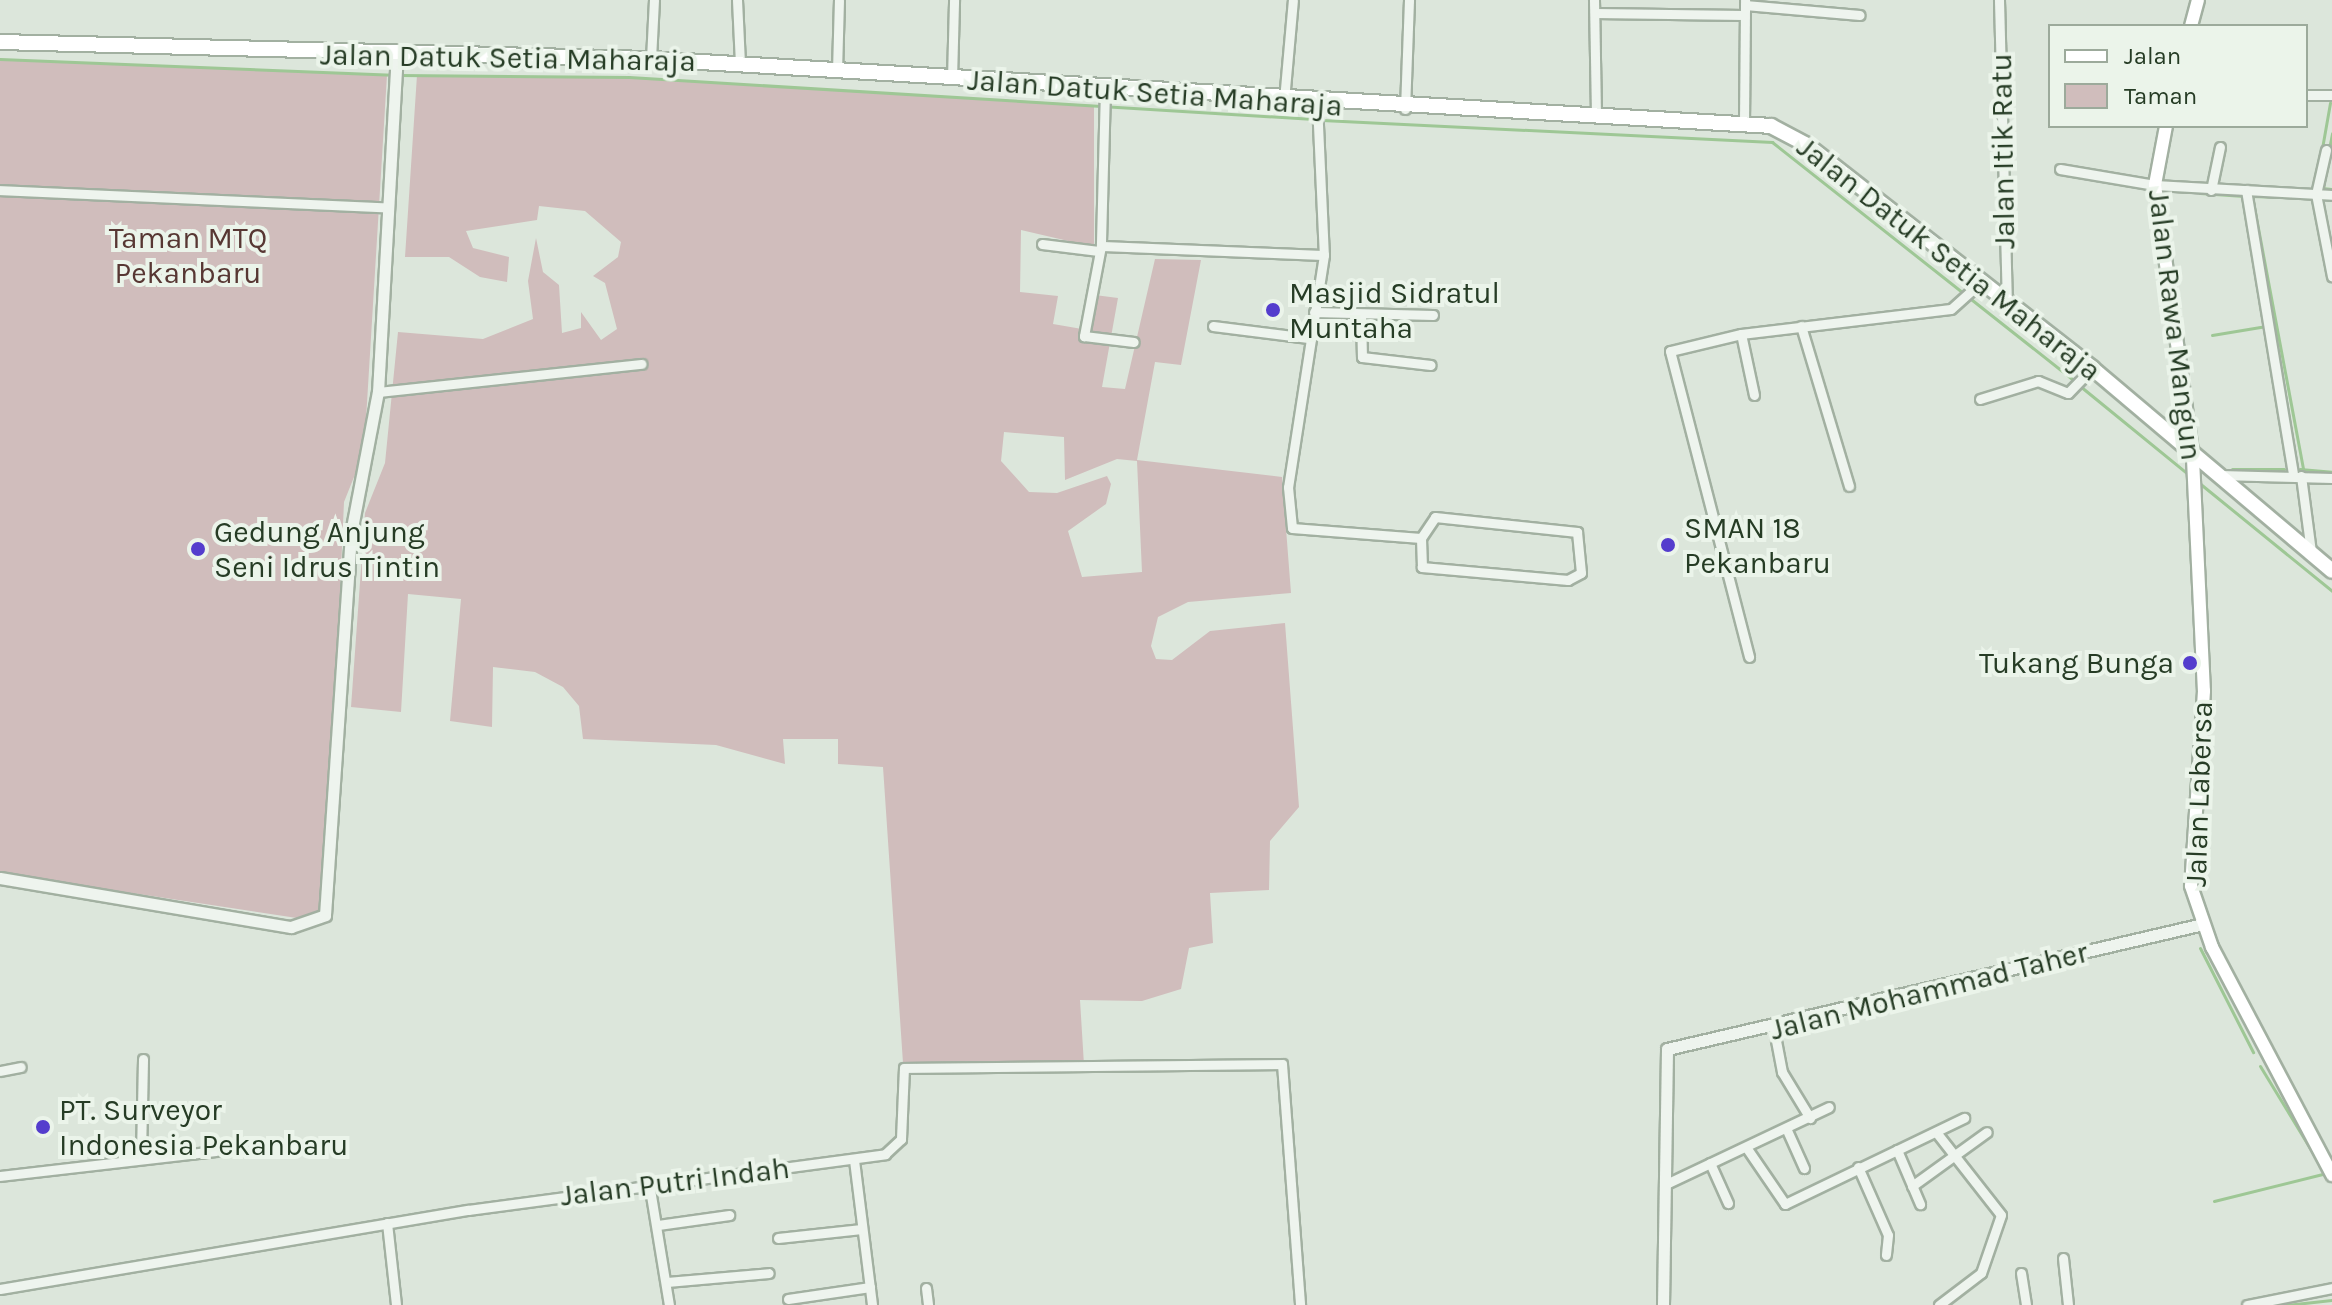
<!DOCTYPE html>
<style>
body{margin:0}
#map{position:relative;width:2332px;height:1305px;overflow:hidden;background:#dce6db;font-family:Karla,sans-serif}
div>[style]{position:absolute}
.green>*{inset:0;background:#d0bdbc}
.stream>*{height:3px;margin:-1.5px;padding:0 1.5px;transform-origin:1.5px;border-radius:1.5px;background:#9ec795}
.roads{filter:drop-shadow(2px 0 #a2b0a1) drop-shadow(-2px 0 #a2b0a1) drop-shadow(0 2px #a2b0a1) drop-shadow(0 -2px #a2b0a1)}
.minor>*{height:9px;margin:-4.5px;padding:0 4.5px;transform-origin:4.5px;border-radius:4.5px;background:#eef4ee}
.tertiary>*{height:11px;margin:-5.5px;padding:0 5.5px;transform-origin:5.5px;border-radius:5.5px;background:#eef4ee}
.secondary>*{height:12px;margin:-6px;padding:0 6px;transform-origin:6px;border-radius:6px;background:#fff}
.primary>*{height:14px;margin:-7px;padding:0 7px;transform-origin:7px;border-radius:7px;background:#fff}
.dots>*{width:22px;height:22px;translate:-50% -50%;box-sizing:border-box;border:4px solid #ebf4ea;border-radius:50%}
span{translate:-50% -50%;white-space:nowrap;text-align:center;line-height:1.15;-webkit-text-stroke:8px #ebf4ea;paint-order:stroke}
.street-label{font-size:30px;color:#263c25}
.park-label{font-size:30px;color:#573733}
.poi-label{font-size:30px;color:#263c25}
.left{translate:0 -50%;text-align:left}
.right{translate:-100% -50%;text-align:right}
.legend{position:absolute;left:2048px;top:24px;width:260px;height:104px;box-sizing:border-box;background:#ebf4ea;border:2px solid #9caa9b;margin:0;padding:10px 14px;list-style:none;font-size:24px;color:#263c25}
.legend li{display:flex;align-items:center;gap:16px;height:40px}
.legend b{width:40px;border:2px solid #9caa9b}
</style>
<div id="map">
<div class="green">
<div style="clip-path:polygon(0 59px,387px 75px,364px 452px,344px 502px,326px 906px,310px 920px,0 873px)"></div>
<div style="clip-path:polygon(evenodd,417px 75px,629px 77px,1094px 105px,1094px 247px,1021px 230px,1020px 292px,1058px 296px,1053px 324px,1082px 329px,1087px 294px,1118px 298px,1102px 387px,1125px 389px,1155px 259px,1201px 260px,1181px 365px,1155px 362px,1137px 460px,1282px 477px,1291px 593px,1188px 602px,1158px 617px,1151px 646px,1156px 659px,1172px 660px,1210px 631px,1285px 623px,1299px 807px,1270px 841px,1269px 890px,1210px 893px,1213px 943px,1189px 948px,1181px 989px,1142px 1001px,1080px 1000px,1084px 1065px,903px 1063px,883px 767px,838px 764px,838px 739px,783px 739px,785px 764px,716px 745px,583px 739px,579px 706px,563px 687px,535px 672px,493px 667px,492px 727px,450px 721px,461px 599px,408px 594px,401px 712px,351px 707px,365px 513px,385px 463px,398px 332px,483px 339px,533px 319px,528px 281px,536px 238px,543px 272px,559px 285px,562px 333px,581px 328px,581px 312px,601px 340px,617px 329px,605px 283px,593px 276px,618px 257px,621px 242px,585px 211px,539px 206px,537px 220px,466px 231px,473px 248px,509px 257px,507px 282px,480px 277px,449px 257px,405px 257px,417px 75px,1004px 432px,1064px 437px,1065px 480px,1117px 459px,1137px 461px,1142px 572px,1082px 577px,1068px 531px,1106px 504px,1111px 484px,1107px 476px,1057px 493px,1029px 492px,1001px 461px,1004px 432px)"></div>
</div>
<div class="stream">
<div style="left:0;top:59px;width:392px;rotate:2.3deg"></div>
<div style="left:399px;top:75px;width:230px;rotate:0.5deg"></div>
<div style="left:629px;top:77px;width:686px;rotate:3.51deg"></div>
<div style="left:1322px;top:120px;width:451px;rotate:2.8deg"></div>
<div style="left:1772px;top:142px;width:386px;rotate:38.3deg"></div>
<div style="left:2329px;top:149px;width:16px;rotate:-79deg"></div>
<div style="left:2321px;top:154px;width:52px;rotate:-80deg"></div>
<div style="left:2322px;top:188px;width:10px;rotate:6deg"></div>
<div style="left:2323px;top:188px;width:12px;rotate:-81deg"></div>
<div style="left:2200px;top:193px;width:44px;rotate:3.9deg"></div>
<div style="left:2251px;top:196px;width:32px;rotate:2deg"></div>
<div style="left:2252px;top:196px;width:278px;rotate:79.4deg"></div>
<div style="left:2212px;top:335px;width:55px;rotate:-9.5deg"></div>
<div style="left:2080px;top:386px;width:141px;rotate:39.2deg"></div>
<div style="left:2232px;top:469px;width:52px"></div>
<div style="left:2300px;top:469px;width:32px;rotate:5deg"></div>
<div style="left:2198px;top:482px;width:173px;rotate:39.1deg"></div>
<div style="left:2200px;top:948px;width:117px;rotate:63deg"></div>
<div style="left:2260px;top:1066px;width:114px;rotate:58.7deg"></div>
<div style="left:2214px;top:1201px;width:115px;rotate:-14deg"></div>
<div style="left:2286px;top:1305px;width:46px;rotate:-6.2deg"></div>
</div>
<div class="roads">
<div class="minor">
<div style="left:737px;top:0;width:64px;rotate:87.3deg"></div>
<div style="left:1594px;top:0;width:113px;rotate:89deg"></div>
<div style="left:1999px;top:0;width:302px;rotate:88.5deg"></div>
<div style="left:1745px;top:5px;width:115px;rotate:5deg"></div>
<div style="left:1595px;top:13px;width:148px;rotate:0.8deg"></div>
<div style="left:651px;top:59px;width:59px;rotate:-87.1deg"></div>
<div style="left:837px;top:71px;width:71px;rotate:-88.4deg"></div>
<div style="left:952px;top:79px;width:79px;rotate:-88.5deg"></div>
<div style="left:1105px;top:89px;width:157px;rotate:91.5deg"></div>
<div style="left:1101px;top:246px;width:92px;rotate:100.7deg"></div>
<div style="left:1084px;top:336px;width:50px;rotate:6.8deg"></div>
<div style="left:2306px;top:95px;width:26px"></div>
<div style="left:1284px;top:100px;width:100px;rotate:-84.9deg"></div>
<div style="left:1317px;top:103px;width:152px;rotate:87.4deg"></div>
<div style="left:1324px;top:255px;width:235px;rotate:98.8deg"></div>
<div style="left:1288px;top:487px;width:41px;rotate:84.4deg"></div>
<div style="left:1292px;top:528px;width:129px;rotate:4.4deg"></div>
<div style="left:1405px;top:109px;width:109px;rotate:-87.9deg"></div>
<div style="left:1744px;top:123px;width:123px;rotate:-89.5deg"></div>
<div style="left:2326px;top:150px;width:45px;rotate:102.8deg"></div>
<div style="left:2316px;top:194px;width:84px;rotate:79deg"></div>
<div style="left:2060px;top:169px;width:96px;rotate:9.6deg"></div>
<div style="left:2155px;top:185px;width:177px;rotate:3.2deg"></div>
<div style="left:0;top:190px;width:389px;rotate:2.6deg"></div>
<div style="left:2211px;top:190px;width:44px;rotate:-78.2deg"></div>
<div style="left:2246px;top:190px;width:289px;rotate:80.6deg"></div>
<div style="left:1042px;top:244px;width:57px;rotate:7deg"></div>
<div style="left:1101px;top:246px;width:223px;rotate:2.3deg"></div>
<div style="left:1314px;top:312px;width:119px;rotate:1.4deg"></div>
<div style="left:1361px;top:314px;width:43px;rotate:88.7deg"></div>
<div style="left:1362px;top:357px;width:69px;rotate:6.6deg"></div>
<div style="left:1213px;top:326px;width:96px;rotate:7.2deg"></div>
<div style="left:1801px;top:326px;width:167px;rotate:73.3deg"></div>
<div style="left:1741px;top:334px;width:73px;rotate:166.5deg"></div>
<div style="left:1670px;top:351px;width:316px;rotate:75.5deg"></div>
<div style="left:378px;top:392px;width:265px;rotate:-6.1deg"></div>
<div style="left:1754px;top:395px;width:62px;rotate:-102deg"></div>
<div style="left:1741px;top:334px;width:211px;rotate:-6.8deg"></div>
<div style="left:1951px;top:309px;width:40px;rotate:-42deg"></div>
<div style="left:1980px;top:399px;width:61px;rotate:-17.2deg"></div>
<div style="left:2038px;top:381px;width:32px;rotate:22deg"></div>
<div style="left:2068px;top:393px;width:35px;rotate:-46deg"></div>
<div style="left:2220px;top:475px;width:112px;rotate:1.5deg"></div>
<div style="left:2301px;top:476px;width:77px;rotate:82.5deg"></div>
<div style="left:1435px;top:517px;width:143px;rotate:6deg"></div>
<div style="left:1577px;top:532px;width:41px;rotate:84.4deg"></div>
<div style="left:1581px;top:573px;width:15px;rotate:152deg"></div>
<div style="left:1568px;top:580px;width:147px;rotate:-174.9deg"></div>
<div style="left:1422px;top:567px;width:29px;rotate:-92deg"></div>
<div style="left:1421px;top:538px;width:25px;rotate:-56deg"></div>
<div style="left:1774px;top:1030px;width:43px;rotate:79.2deg"></div>
<div style="left:1782px;top:1072px;width:54px;rotate:58.7deg"></div>
<div style="left:0;top:1071px;width:21px;rotate:-11deg"></div>
<div style="left:1786px;top:1128px;width:44px;rotate:65.8deg"></div>
<div style="left:1936px;top:1132px;width:105px;rotate:51.9deg"></div>
<div style="left:2001px;top:1215px;width:61px;rotate:109deg"></div>
<div style="left:1981px;top:1273px;width:53px;rotate:142.7deg"></div>
<div style="left:1746px;top:1147px;width:69px;rotate:55.6deg"></div>
<div style="left:1785px;top:1204px;width:199px;rotate:-25.7deg"></div>
<div style="left:1897px;top:1150px;width:59px;rotate:66.9deg"></div>
<div style="left:141px;top:1155px;width:96px;rotate:-88.8deg"></div>
<div style="left:854px;top:1160px;width:146px;rotate:82.9deg"></div>
<div style="left:1710px;top:1163px;width:44px;rotate:65.8deg"></div>
<div style="left:1858px;top:1167px;width:74px;rotate:66.2deg"></div>
<div style="left:1888px;top:1235px;width:20px;rotate:96deg"></div>
<div style="left:0;top:1176px;width:217px;rotate:-6.6deg"></div>
<div style="left:649px;top:1183px;width:124px;rotate:80.7deg"></div>
<div style="left:1666px;top:1184px;width:180px;rotate:-25.3deg"></div>
<div style="left:1912px;top:1186px;width:92px;rotate:-35.8deg"></div>
<div style="left:387px;top:1223px;width:82px;rotate:83.7deg"></div>
<div style="left:658px;top:1225px;width:72px;rotate:-8deg"></div>
<div style="left:778px;top:1238px;width:84px;rotate:-6.1deg"></div>
<div style="left:2063px;top:1258px;width:47px;rotate:83.9deg"></div>
<div style="left:2021px;top:1273px;width:32px;rotate:81deg"></div>
<div style="left:667px;top:1282px;width:102px;rotate:-5deg"></div>
<div style="left:926px;top:1288px;width:17px;rotate:83deg"></div>
<div style="left:0;top:1289px;width:475px;rotate:-9.6deg"></div>
<div style="left:468px;top:1210px;width:421px;rotate:-7.6deg"></div>
<div style="left:885px;top:1154px;width:22px;rotate:-43deg"></div>
<div style="left:901px;top:1139px;width:71px;rotate:-87.6deg"></div>
<div style="left:904px;top:1068px;width:378px;rotate:-0.6deg"></div>
<div style="left:1282px;top:1064px;width:242px;rotate:85.7deg"></div>
<div style="left:788px;top:1299px;width:83px;rotate:-8.3deg"></div>
<div style="left:2247px;top:1305px;width:87px;rotate:-11.3deg"></div>
</div>
<div class="tertiary">
<div style="left:0;top:878px;width:295px;rotate:9.6deg"></div>
<div style="left:291px;top:927px;width:36px;rotate:-19deg"></div>
<div style="left:325px;top:915px;width:383px;rotate:-86.1deg"></div>
<div style="left:351px;top:533px;width:144px;rotate:-79.2deg"></div>
<div style="left:378px;top:392px;width:336px;rotate:-86.8deg"></div>
<div style="left:1663px;top:1305px;width:256px;rotate:-89.1deg"></div>
<div style="left:1667px;top:1049px;width:550px;rotate:-13.13deg"></div>
</div>
<div class="secondary">
<div style="left:2191px;top:26px;width:27px;rotate:-75deg"></div>
<div style="left:2166px;top:126px;width:60px;rotate:100.6deg"></div>
<div style="left:2155px;top:185px;width:277px;rotate:82.1deg"></div>
<div style="left:2193px;top:459px;width:232px;rotate:87.3deg"></div>
<div style="left:2204px;top:691px;width:195px;rotate:93.8deg"></div>
<div style="left:2191px;top:886px;width:65px;rotate:71deg"></div>
<div style="left:2212px;top:947px;width:258px;rotate:62.2deg"></div>
</div>
<div class="primary">
<div style="left:0;top:42px;width:651px;rotate:1.5deg"></div>
<div style="left:651px;top:59px;width:1122px;rotate:3.42deg"></div>
<div style="left:1771px;top:126px;width:41px;rotate:27.8deg"></div>
<div style="left:1807px;top:145px;width:362px;rotate:38deg"></div>
<div style="left:2092px;top:368px;width:314px;rotate:40.2deg"></div>
</div>
</div>
<div class="dots">
<div style="left:1273px;top:310px;background:#543dcd"></div>
<div style="left:1668px;top:545px;background:#543dcd"></div>
<div style="left:198px;top:549px;background:#543dcd"></div>
<div style="left:2190px;top:663px;background:#543dcd"></div>
<div style="left:43px;top:1127px;background:#543dcd"></div>
</div>
<div class="street-label">
<span style="left:508px;top:58px;rotate:1deg">Jalan Datuk Setia Maharaja</span>
<span style="left:1155px;top:93px;rotate:4deg">Jalan Datuk Setia Maharaja</span>
<span style="left:2003px;top:151px;rotate:-91deg">Jalan Itik Ratu</span>
<span style="left:1949px;top:259px;rotate:38deg">Jalan Datuk Setia Maharaja</span>
<span style="left:2175px;top:325px;rotate:83deg">Jalan Rawa Mangun</span>
<span style="left:2199px;top:794px;rotate:-88deg">Jalan Labersa</span>
<span style="left:1929px;top:991px;rotate:-14deg">Jalan Mohammad Taher</span>
<span style="left:675px;top:1182px;rotate:-7deg">Jalan Putri Indah</span>
</div>
<div class="park-label">
<span style="left:188px;top:255px">Taman MTQ<br>Pekanbaru</span>
</div>
<div class="poi-label">
<span class="left" style="left:1289px;top:310px">Masjid Sidratul<br>Muntaha</span>
<span class="left" style="left:1684px;top:545px">SMAN 18<br>Pekanbaru</span>
<span class="left" style="left:214px;top:549px">Gedung Anjung<br>Seni Idrus Tintin</span>
<span class="right" style="left:2174px;top:663px">Tukang Bunga</span>
<span class="left" style="left:59px;top:1127px">PT. Surveyor<br>Indonesia Pekanbaru</span>
</div>
<ul class="legend">
<li><b style="height:10px;background:#fff"></b>Jalan</li>
<li><b style="height:22px;background:#d0bdbc"></b>Taman</li>
</ul>
</div>
